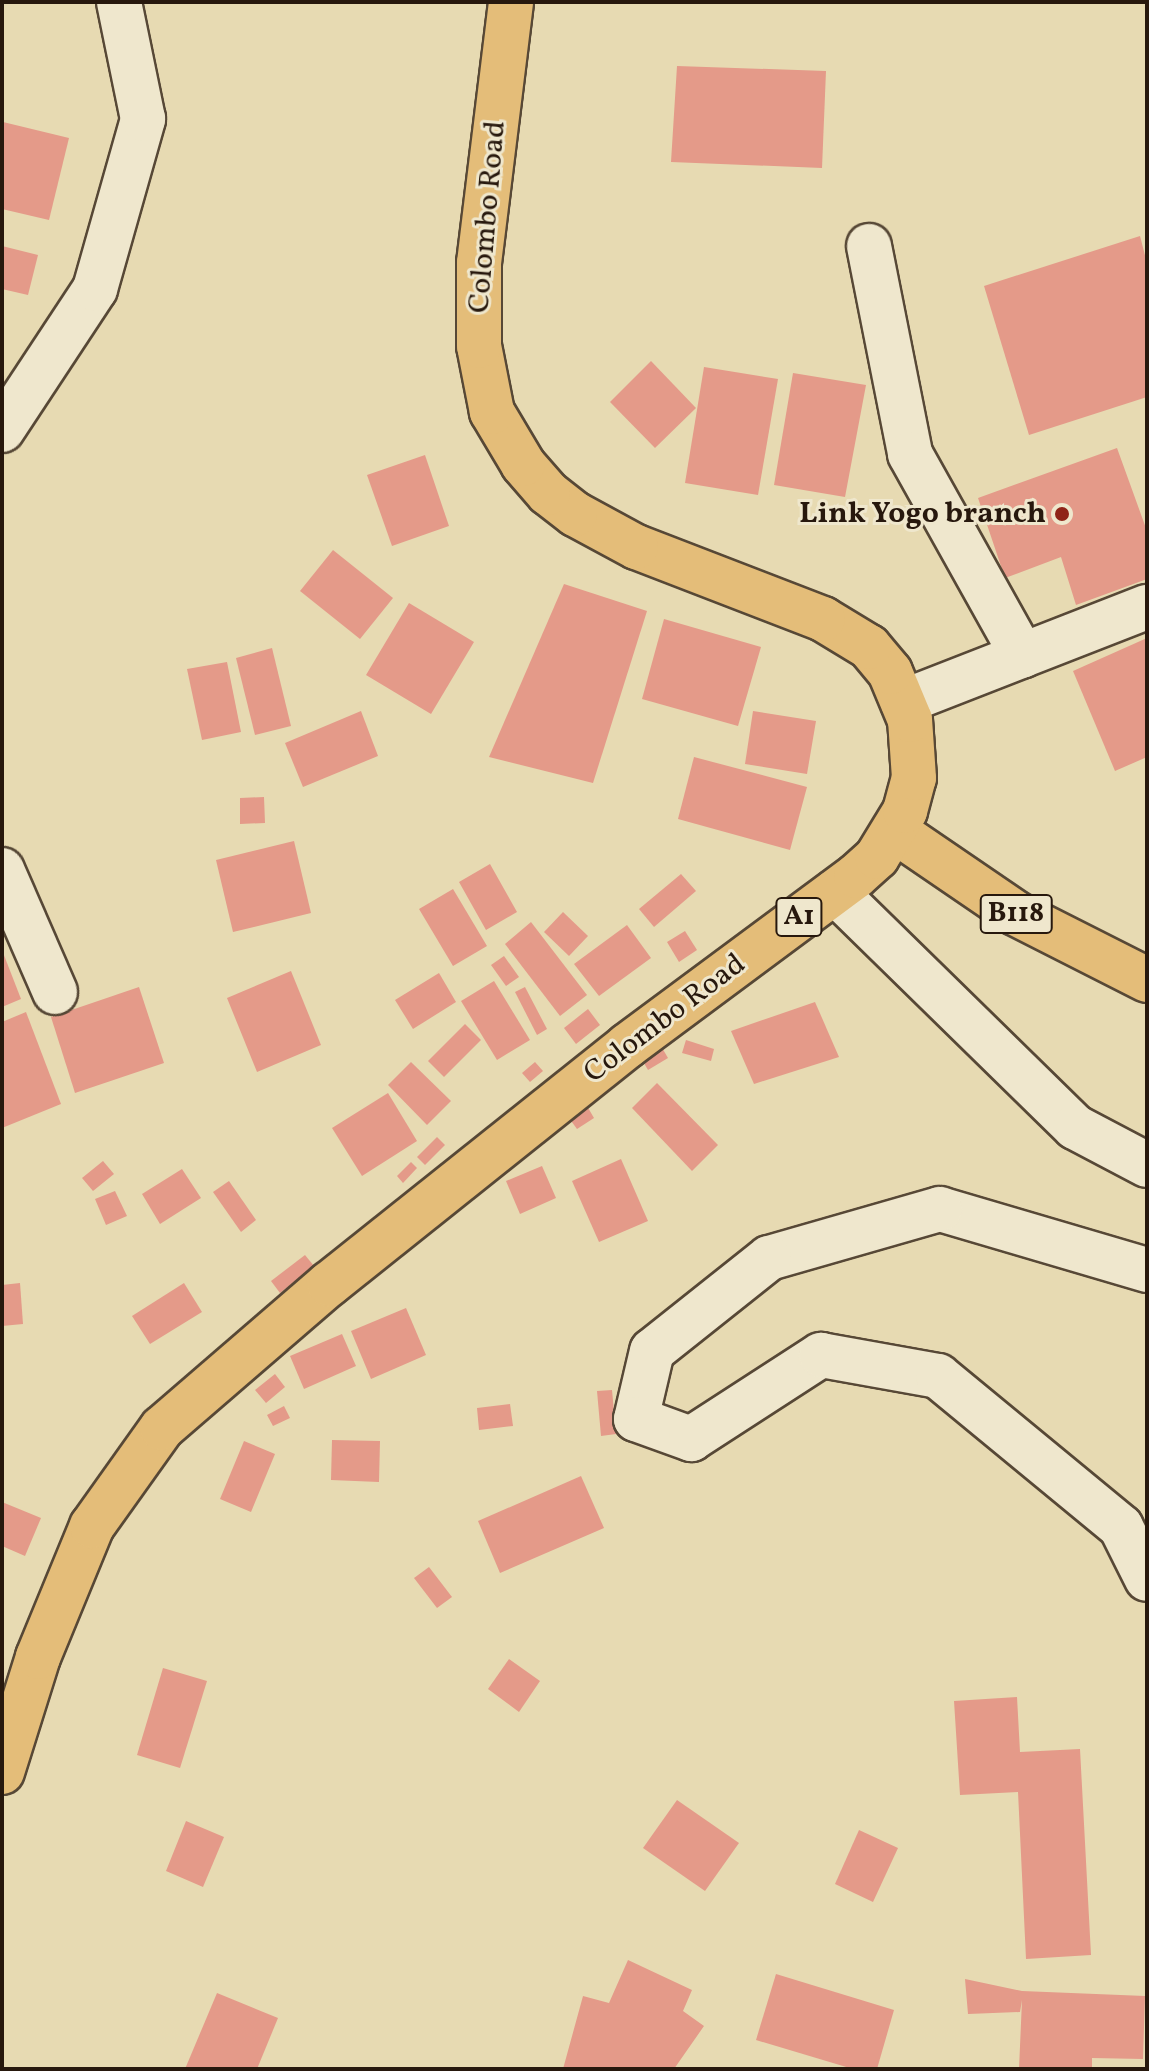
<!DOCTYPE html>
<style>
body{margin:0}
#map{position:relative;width:1149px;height:2071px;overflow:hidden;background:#e7dab2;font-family:Vollkorn,serif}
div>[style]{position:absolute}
.building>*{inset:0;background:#e49a89}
.roads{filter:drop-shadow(2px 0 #574836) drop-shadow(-2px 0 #574836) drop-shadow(0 2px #574836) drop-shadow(0 -2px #574836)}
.minor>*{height:44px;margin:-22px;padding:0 22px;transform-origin:22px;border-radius:22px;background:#efe7cd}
.major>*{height:44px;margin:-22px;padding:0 22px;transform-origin:22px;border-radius:22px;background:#e4bd79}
.highway>*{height:44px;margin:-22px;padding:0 22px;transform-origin:22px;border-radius:22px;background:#e4bd79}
.dots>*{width:22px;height:22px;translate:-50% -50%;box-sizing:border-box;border:4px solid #efe7cd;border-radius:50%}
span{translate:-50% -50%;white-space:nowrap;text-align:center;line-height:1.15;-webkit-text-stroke:6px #efe7cd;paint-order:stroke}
.shield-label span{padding:2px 6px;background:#efe7cd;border:2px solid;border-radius:6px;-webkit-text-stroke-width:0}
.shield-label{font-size:28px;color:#27180d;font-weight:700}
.street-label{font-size:30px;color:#27180d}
.poi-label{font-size:30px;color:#27180d;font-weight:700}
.right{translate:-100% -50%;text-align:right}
.frame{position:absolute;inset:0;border:4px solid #27180d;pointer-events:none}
</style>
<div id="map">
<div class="building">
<div style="clip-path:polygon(677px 66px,826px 71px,822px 168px,671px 162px)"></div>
<div style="clip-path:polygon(3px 122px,69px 138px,49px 220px,2px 209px)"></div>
<div style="clip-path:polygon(1140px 236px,1147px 263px,1147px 397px,1029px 435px,984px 286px)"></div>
<div style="clip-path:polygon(2px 246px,38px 255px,28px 295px,2px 289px)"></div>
<div style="clip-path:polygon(651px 361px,696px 408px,655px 448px,610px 402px)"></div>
<div style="clip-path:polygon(704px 367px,778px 379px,758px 495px,685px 483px)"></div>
<div style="clip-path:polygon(793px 373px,866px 385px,845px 497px,774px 485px)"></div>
<div style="clip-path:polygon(1117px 448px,1147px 531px,1147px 579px,1076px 605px,1061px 557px,1005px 578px,978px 498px)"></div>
<div style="clip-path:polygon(425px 455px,449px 526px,392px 546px,367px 475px)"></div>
<div style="clip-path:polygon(333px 550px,393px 598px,360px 639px,300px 591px)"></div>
<div style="clip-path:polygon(564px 584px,647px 611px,593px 783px,489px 757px)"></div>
<div style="clip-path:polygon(409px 603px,474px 642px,431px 714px,366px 675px)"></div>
<div style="clip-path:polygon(664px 619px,761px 647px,738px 726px,642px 699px)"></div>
<div style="clip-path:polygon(1147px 638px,1147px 757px,1115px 771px,1073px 671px)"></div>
<div style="clip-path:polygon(272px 648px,291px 726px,255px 735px,236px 658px)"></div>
<div style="clip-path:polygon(227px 662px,241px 732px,202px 740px,187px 669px)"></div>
<div style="clip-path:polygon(361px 711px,378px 756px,303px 787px,285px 743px)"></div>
<div style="clip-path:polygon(753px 711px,816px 721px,807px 774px,745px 764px)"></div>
<div style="clip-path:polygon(694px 757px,807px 787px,790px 850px,678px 819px)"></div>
<div style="clip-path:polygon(264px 797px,265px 823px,240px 824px,240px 798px)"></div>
<div style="clip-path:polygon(294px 841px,311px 913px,233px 932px,216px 860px)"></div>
<div style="clip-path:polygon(490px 864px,517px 912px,486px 930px,459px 882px)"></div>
<div style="clip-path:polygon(681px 874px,696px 891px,654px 927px,639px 909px)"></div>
<div style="clip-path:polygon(453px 889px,487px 946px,453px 966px,419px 909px)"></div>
<div style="clip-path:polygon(563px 912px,588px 936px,569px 956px,544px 932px)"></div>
<div style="clip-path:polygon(531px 922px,587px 995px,560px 1016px,505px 944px)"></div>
<div style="clip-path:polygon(627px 925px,651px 958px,599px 996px,574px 964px)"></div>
<div style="clip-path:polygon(685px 931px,697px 950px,679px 962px,667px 942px)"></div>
<div style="clip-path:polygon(2px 950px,21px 999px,2px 1007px)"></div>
<div style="clip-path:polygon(504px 956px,519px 977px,506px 986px,491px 965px)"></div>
<div style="clip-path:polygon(291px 971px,321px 1045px,257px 1072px,227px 998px)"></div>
<div style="clip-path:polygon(439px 973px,456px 1002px,413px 1029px,395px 1000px)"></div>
<div style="clip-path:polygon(494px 981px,530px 1040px,497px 1060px,461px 1001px)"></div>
<div style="clip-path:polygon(139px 987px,164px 1063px,75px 1093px,51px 1017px)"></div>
<div style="clip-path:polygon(525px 987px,547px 1029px,537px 1035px,515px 992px)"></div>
<div style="clip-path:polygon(815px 1002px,839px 1057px,754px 1084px,731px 1031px)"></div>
<div style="clip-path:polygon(588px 1009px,600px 1025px,576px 1044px,564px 1028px)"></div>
<div style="clip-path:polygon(26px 1012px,61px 1104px,2px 1128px,2px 1022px)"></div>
<div style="clip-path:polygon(465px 1024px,481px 1040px,444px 1077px,428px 1061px)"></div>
<div style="clip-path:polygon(686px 1040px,714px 1049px,711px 1061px,682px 1053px)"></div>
<div style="clip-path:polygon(661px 1046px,668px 1058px,648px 1070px,641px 1058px)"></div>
<div style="clip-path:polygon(411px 1062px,451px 1101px,427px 1125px,388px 1085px)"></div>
<div style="clip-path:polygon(535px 1062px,543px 1071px,530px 1082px,522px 1073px)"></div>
<div style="clip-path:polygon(657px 1083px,718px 1145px,692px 1171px,632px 1108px)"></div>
<div style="clip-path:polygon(388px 1093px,417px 1141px,362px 1176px,332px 1128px)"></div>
<div style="clip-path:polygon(587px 1106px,594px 1118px,577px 1129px,569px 1118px)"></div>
<div style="clip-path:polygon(437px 1137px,445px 1145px,425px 1165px,417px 1157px)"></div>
<div style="clip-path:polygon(621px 1159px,648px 1221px,599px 1242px,572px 1181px)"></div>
<div style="clip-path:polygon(103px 1161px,114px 1174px,93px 1191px,82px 1178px)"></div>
<div style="clip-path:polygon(411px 1162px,417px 1168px,403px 1183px,397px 1176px)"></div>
<div style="clip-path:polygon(542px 1166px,556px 1198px,520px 1214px,506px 1181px)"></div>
<div style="clip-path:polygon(182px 1169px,201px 1198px,160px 1224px,142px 1194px)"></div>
<div style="clip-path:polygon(229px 1181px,256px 1220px,241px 1232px,213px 1192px)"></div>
<div style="clip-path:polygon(115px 1191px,127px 1216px,106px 1225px,95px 1199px)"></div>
<div style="clip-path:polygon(305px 1255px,314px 1266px,280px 1293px,271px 1281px)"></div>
<div style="clip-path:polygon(20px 1283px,23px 1324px,2px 1326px,2px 1285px)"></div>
<div style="clip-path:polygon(184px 1283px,202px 1312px,150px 1344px,132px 1316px)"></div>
<div style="clip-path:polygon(406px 1308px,426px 1355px,371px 1379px,351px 1331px)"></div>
<div style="clip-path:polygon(342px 1334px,356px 1366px,304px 1389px,290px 1356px)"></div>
<div style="clip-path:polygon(275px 1374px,285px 1387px,266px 1403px,255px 1390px)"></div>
<div style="clip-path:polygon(612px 1390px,616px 1434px,601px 1436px,597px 1391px)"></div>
<div style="clip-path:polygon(510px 1404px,513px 1426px,479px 1430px,477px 1408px)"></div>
<div style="clip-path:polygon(284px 1406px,290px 1418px,273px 1426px,267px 1415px)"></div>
<div style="clip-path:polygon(332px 1440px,380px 1441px,379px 1482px,331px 1480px)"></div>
<div style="clip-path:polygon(244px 1441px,275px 1454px,251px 1512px,220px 1499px)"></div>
<div style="clip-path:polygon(581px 1476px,604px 1528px,500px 1573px,478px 1521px)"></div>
<div style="clip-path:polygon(2px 1502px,41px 1518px,25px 1556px,2px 1546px)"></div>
<div style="clip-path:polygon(429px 1567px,452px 1597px,437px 1608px,414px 1578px)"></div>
<div style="clip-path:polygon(509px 1659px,540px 1681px,519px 1712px,488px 1689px)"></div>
<div style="clip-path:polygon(163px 1668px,207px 1681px,180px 1768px,137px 1755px)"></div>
<div style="clip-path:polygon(1017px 1697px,1020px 1752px,1080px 1749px,1091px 1955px,1026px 1959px,1018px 1792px,960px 1795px,954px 1701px)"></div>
<div style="clip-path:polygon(677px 1800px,739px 1843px,705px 1891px,643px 1848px)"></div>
<div style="clip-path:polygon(186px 1821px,224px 1837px,203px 1887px,166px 1871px)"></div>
<div style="clip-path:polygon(859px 1830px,898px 1848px,873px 1902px,835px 1884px)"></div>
<div style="clip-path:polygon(628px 1960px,692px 1990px,683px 2011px,704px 2026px,674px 2069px,563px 2069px,583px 1996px,609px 2003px)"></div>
<div style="clip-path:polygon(776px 1974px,894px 2010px,877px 2069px,853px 2069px,756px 2040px)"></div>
<div style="clip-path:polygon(965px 1979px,1022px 1991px,1145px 1996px,1143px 2059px,1092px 2058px,1092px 2069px,1019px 2069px,1022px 2000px,1020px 2012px,968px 2014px)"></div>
<div style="clip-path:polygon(217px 1993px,278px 2018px,257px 2069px,185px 2069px)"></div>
</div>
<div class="roads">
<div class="minor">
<div style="left:869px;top:246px;width:212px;rotate:78.8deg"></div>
<div style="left:910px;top:454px;width:231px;rotate:60.8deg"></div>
<div style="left:2px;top:430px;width:169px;rotate:-56.6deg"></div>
<div style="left:95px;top:289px;width:177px;rotate:-74.2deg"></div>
<div style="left:143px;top:119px;width:119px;rotate:-101.6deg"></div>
<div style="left:903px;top:702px;width:262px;rotate:-21.3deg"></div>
<div style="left:2px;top:870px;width:133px;rotate:66.5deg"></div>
<div style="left:835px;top:892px;width:336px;rotate:44.4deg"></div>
<div style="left:1075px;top:1127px;width:81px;rotate:27.8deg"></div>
<div style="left:1147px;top:1270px;width:216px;rotate:-163.6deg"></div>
<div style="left:940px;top:1209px;width:178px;rotate:164deg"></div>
<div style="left:769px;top:1258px;width:149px;rotate:141.5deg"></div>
<div style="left:652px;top:1351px;width:70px;rotate:103.2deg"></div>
<div style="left:636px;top:1419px;width:59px;rotate:20deg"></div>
<div style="left:691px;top:1439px;width:155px;rotate:-32.9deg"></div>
<div style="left:821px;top:1355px;width:119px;rotate:10.2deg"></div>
<div style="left:938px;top:1376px;width:237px;rotate:39.5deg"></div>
<div style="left:1121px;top:1527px;width:58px;rotate:63.4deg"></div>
</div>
<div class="major">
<div style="left:895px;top:831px;width:145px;rotate:34.3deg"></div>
<div style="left:1015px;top:913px;width:148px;rotate:26.9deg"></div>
</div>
<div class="highway">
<div style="left:2px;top:1772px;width:121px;rotate:-72.6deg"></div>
<div style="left:38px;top:1657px;width:142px;rotate:-67.6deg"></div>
<div style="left:92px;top:1526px;width:120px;rotate:-54.5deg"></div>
<div style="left:162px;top:1428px;width:221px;rotate:-40.8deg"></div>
<div style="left:329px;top:1284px;width:381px;rotate:-38.6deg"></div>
<div style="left:627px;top:1046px;width:285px;rotate:-36.6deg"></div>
<div style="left:856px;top:876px;width:28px;rotate:-42deg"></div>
<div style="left:877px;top:857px;width:54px;rotate:-58.7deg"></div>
<div style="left:905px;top:811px;width:34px;rotate:-75deg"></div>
<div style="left:914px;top:778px;width:58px;rotate:-93.9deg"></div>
<div style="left:910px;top:720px;width:52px;rotate:-112.6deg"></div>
<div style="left:890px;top:672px;width:33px;rotate:-130deg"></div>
<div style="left:869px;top:647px;width:54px;rotate:-148.7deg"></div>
<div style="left:823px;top:619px;width:200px;rotate:-158.9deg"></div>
<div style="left:636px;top:547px;width:69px;rotate:-151.6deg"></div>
<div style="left:575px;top:514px;width:34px;rotate:-142deg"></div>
<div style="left:548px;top:493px;width:38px;rotate:-131deg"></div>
<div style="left:523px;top:464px;width:61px;rotate:-120.8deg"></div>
<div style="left:492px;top:412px;width:67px;rotate:-101.1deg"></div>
<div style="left:479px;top:346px;width:83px;rotate:-90deg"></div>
<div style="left:479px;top:263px;width:263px;rotate:-83deg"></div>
</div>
</div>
<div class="dots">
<div style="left:1062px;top:514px;background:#8f2418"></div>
</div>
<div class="shield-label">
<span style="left:1016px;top:914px">B118</span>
<span style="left:799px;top:917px">A1</span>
</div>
<div class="street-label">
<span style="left:488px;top:217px;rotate:-85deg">Colombo Road</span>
<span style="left:665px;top:1019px;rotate:-37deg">Colombo Road</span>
</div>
<div class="poi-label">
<span class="right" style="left:1046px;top:514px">Link Yogo branch</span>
</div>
<div class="frame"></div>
</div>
